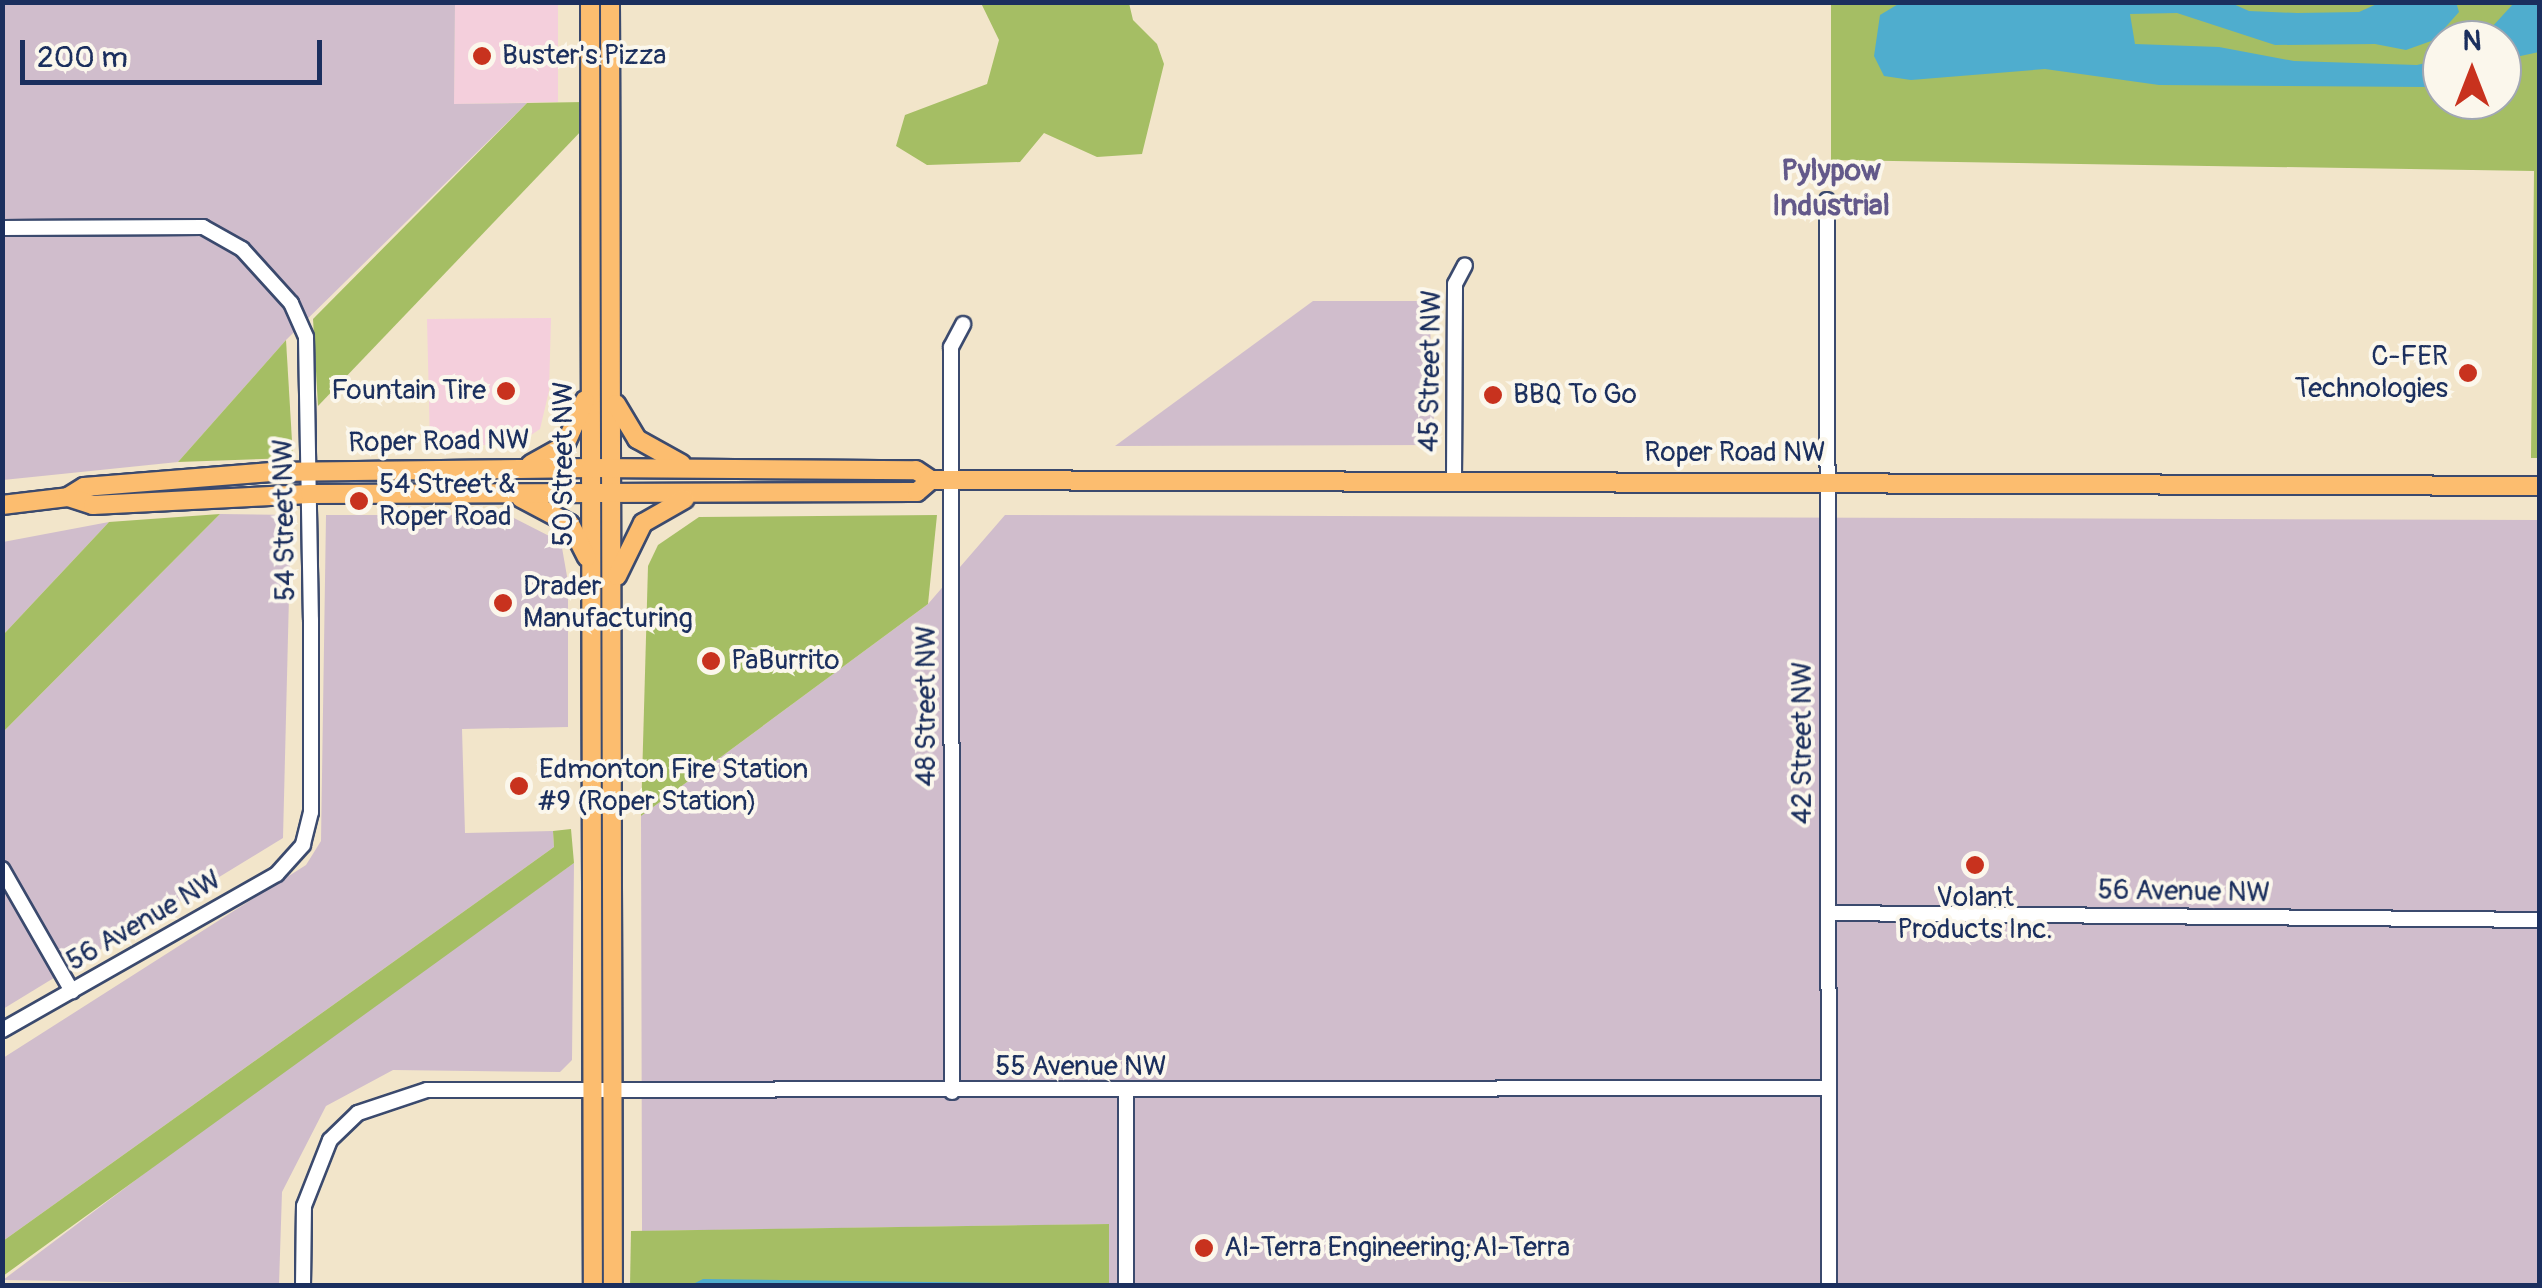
<!DOCTYPE html>
<style>
body{margin:0}
#map{position:relative;width:2542px;height:1288px;overflow:hidden;background:#f2e5ca;font-family:Pangolin,sans-serif}
div>[style]{position:absolute}
.built>*{inset:0;background:#f4cfdc}
.industrial>*{inset:0;background:#d0bdcc}
.green>*{inset:0;background:#a5be64}
.water>*{inset:0;background:#4fadce}
.roads{filter:drop-shadow(2px 0 #3b4a6e) drop-shadow(-2px 0 #3b4a6e) drop-shadow(0 2px #3b4a6e) drop-shadow(0 -2px #3b4a6e)}
.minor>*{height:14px;margin:-7px;padding:0 7px;transform-origin:7px;border-radius:7px;background:#fff}
.major>*{height:18px;margin:-9px;padding:0 9px;transform-origin:9px;border-radius:9px;background:#fcbd6f}
.dots>*{width:28px;height:28px;translate:-50% -50%;box-sizing:border-box;border:5px solid #fbf7ec;border-radius:50%}
span{translate:-50% -50%;white-space:nowrap;text-align:center;line-height:1.15;-webkit-text-stroke:8px #fbf7ec;paint-order:stroke}
.poi-label{font-size:28px;color:#1b2f5e}
.left{translate:0 -50%;text-align:left}
.right{translate:-100% -50%;text-align:right}
.street-label{font-size:28px;color:#1b2f5e}
.neighbourhood-label{font-size:30px;color:#63598a;font-weight:700}
.frame{position:absolute;inset:0;border:5px solid #1b2f5e;pointer-events:none}
.north{position:absolute;left:2422px;top:20px;width:100px;height:100px;box-sizing:border-box;background:#fbf7ec;border:2px solid #a1a7b3;border-radius:50%;rotate:0deg;font-size:28px;font-weight:700;line-height:40px;text-align:center;color:#1b2f5e}
.north::after{content:'';display:block;margin:auto;width:35px;height:45px;background:#c8321e;clip-path:polygon(50% 0,100% 100%,50% 72%,0 100%)}
.scale{position:absolute;left:20px;top:40px;width:302px;height:45px;box-sizing:border-box;border:5px solid #1b2f5e;border-top:0;padding-left:12px;font-size:30px;line-height:35px;white-space:nowrap;color:#1b2f5e;-webkit-text-stroke:8px #fbf7ec;paint-order:stroke}
</style>
<div id="map">
<div class="built">
<div style="clip-path:polygon(455px 3px,558px 3px,558px 102px,454px 104px)"></div>
<div style="clip-path:polygon(551px 318px,549px 391px,540px 429px,516px 445px,430px 445px,427px 319px)"></div>
</div>
<div class="industrial">
<div style="clip-path:polygon(2px 3px,455px 3px,454px 104px,527px 103px,286px 340px,178px 462px,3px 480px)"></div>
<div style="clip-path:polygon(1313px 301px,1429px 301px,1435px 445px,1115px 446px)"></div>
<div style="clip-path:polygon(220px 514px,291px 515px,283px 838px,3px 1009px,3px 732px)"></div>
<div style="clip-path:polygon(326px 515px,508px 515px,561px 542px,568px 582px,568px 727px,462px 729px,465px 833px,553px 831px,554px 847px,3px 1241px,3px 1058px,306px 865px,321px 841px)"></div>
<div style="clip-path:polygon(1005px 515px,2539px 520px,2539px 1285px,1109px 1286px,1108px 1224px,642px 1231px,641px 816px,928px 604px)"></div>
<div style="clip-path:polygon(109px 522px,3px 635px,3px 542px)"></div>
<div style="clip-path:polygon(574px 863px,572px 1060px,560px 1072px,393px 1070px,326px 1106px,282px 1192px,279px 1285px,3px 1280px,291px 1063px)"></div>
</div>
<div class="green">
<div style="clip-path:polygon(981px 3px,1129px 3px,1133px 20px,1157px 44px,1164px 64px,1142px 154px,1097px 157px,1044px 133px,1020px 162px,927px 165px,896px 146px,905px 115px,987px 84px,999px 40px)"></div>
<div style="clip-path:polygon(evenodd,1831px 3px,2539px 3px,2539px 458px,2531px 458px,2534px 171px,1831px 160px,1831px 3px,2442px 40px,2502px 40px,2502px 100px,2442px 100px,2442px 40px)"></div>
<div style="clip-path:polygon(584px 102px,584px 128px,318px 406px,313px 319px,527px 103px)"></div>
<div style="clip-path:polygon(286px 340px,293px 458px,178px 462px)"></div>
<div style="clip-path:polygon(220px 514px,3px 732px,3px 635px,109px 522px)"></div>
<div style="clip-path:polygon(937px 515px,928px 604px,641px 816px,648px 566px,658px 545px,699px 517px)"></div>
<div style="clip-path:polygon(571px 829px,574px 863px,3px 1276px,3px 1241px,554px 847px,553px 831px)"></div>
<div style="clip-path:polygon(1109px 1224px,1109px 1285px,630px 1286px,631px 1231px)"></div>
</div>
<div class="water">
<div style="clip-path:polygon(2231px 3px,2249px 11px,2297px 13px,2359px 12px,2379px 3px,2456px 2px,2459px 12px,2434px 40px,2406px 50px,2375px 44px,2275px 45px,2177px 13px,2130px 14px,2135px 44px,2219px 47px,2294px 61px,2417px 65px,2442px 59px,2442px 85px,2425px 87px,2159px 85px,2045px 69px,1911px 80px,1884px 76px,1874px 56px,1880px 15px,1900px 3px)"></div>
<div style="clip-path:polygon(2514px 3px,2539px 3px,2539px 52px,2502px 60px,2502px 40px,2480px 40px)"></div>
<div style="clip-path:polygon(703px 1279px,1004px 1283px,1023px 1285px,691px 1285px)"></div>
</div>
<div class="roads">
<div class="minor">
<div style="left:1827px;top:200px;width:1086px;rotate:89.89deg"></div>
<div style="left:2px;top:228px;width:201px;rotate:-0.3deg"></div>
<div style="left:203px;top:227px;width:45px;rotate:29.4deg"></div>
<div style="left:242px;top:249px;width:73px;rotate:47.8deg"></div>
<div style="left:291px;top:303px;width:37px;rotate:66deg"></div>
<div style="left:306px;top:337px;width:283px;rotate:89deg"></div>
<div style="left:311px;top:620px;width:192px;rotate:90deg"></div>
<div style="left:311px;top:812px;width:34px;rotate:104deg"></div>
<div style="left:303px;top:845px;width:39px;rotate:132deg"></div>
<div style="left:277px;top:874px;width:316px;rotate:150.4deg"></div>
<div style="left:1454px;top:480px;width:196px;rotate:-89.7deg"></div>
<div style="left:1455px;top:284px;width:21px;rotate:-62deg"></div>
<div style="left:2px;top:869px;width:141px;rotate:60.2deg"></div>
<div style="left:1828px;top:913px;width:712px;rotate:0.56deg"></div>
<div style="left:952px;top:1092px;width:745px;rotate:-90.08deg"></div>
<div style="left:951px;top:347px;width:26px;rotate:-62deg"></div>
<div style="left:1126px;top:1092px;width:194px;rotate:90deg"></div>
<div style="left:303px;top:1286px;width:80px;rotate:-89.3deg"></div>
<div style="left:304px;top:1206px;width:71px;rotate:-68.5deg"></div>
<div style="left:330px;top:1140px;width:39px;rotate:-44deg"></div>
<div style="left:358px;top:1113px;width:73px;rotate:-18.4deg"></div>
<div style="left:427px;top:1090px;width:1402px;rotate:-0.08deg"></div>
</div>
<div class="major">
<div style="left:590px;top:2px;width:1284px;rotate:89.87deg"></div>
<div style="left:610px;top:2px;width:1284px;rotate:89.87deg"></div>
<div style="left:616px;top:404px;width:41px;rotate:59deg"></div>
<div style="left:637px;top:439px;width:51px;rotate:29.1deg"></div>
<div style="left:531px;top:464px;width:39px;rotate:-29deg"></div>
<div style="left:565px;top:445px;width:49px;rotate:-66deg"></div>
<div style="left:68px;top:497px;width:19px;rotate:-32deg"></div>
<div style="left:84px;top:487px;width:188px;rotate:-4.6deg"></div>
<div style="left:271px;top:472px;width:320px;rotate:-0.7deg"></div>
<div style="left:591px;top:468px;width:325px;rotate:0.4deg"></div>
<div style="left:916px;top:470px;width:18px;rotate:34deg"></div>
<div style="left:931px;top:480px;width:1609px;rotate:0.21deg"></div>
<div style="left:521px;top:498px;width:55px;rotate:28deg"></div>
<div style="left:570px;top:524px;width:37px;rotate:63deg"></div>
<div style="left:2px;top:505px;width:66px;rotate:-6.9deg"></div>
<div style="left:68px;top:497px;width:26px;rotate:18deg"></div>
<div style="left:93px;top:505px;width:217px;rotate:-2.9deg"></div>
<div style="left:310px;top:494px;width:607px;rotate:-0.19deg"></div>
<div style="left:917px;top:492px;width:18px;rotate:-41deg"></div>
<div style="left:617px;top:576px;width:59px;rotate:-63.9deg"></div>
<div style="left:643px;top:523px;width:48px;rotate:-29.7deg"></div>
</div>
</div>
<div class="dots">
<div style="left:482px;top:56px;background:#c8321e"></div>
<div style="left:2468px;top:373px;background:#c8321e"></div>
<div style="left:506px;top:391px;background:#c8321e"></div>
<div style="left:1493px;top:395px;background:#c8321e"></div>
<div style="left:359px;top:501px;background:#c8321e"></div>
<div style="left:503px;top:603px;background:#c8321e"></div>
<div style="left:711px;top:661px;background:#c8321e"></div>
<div style="left:519px;top:786px;background:#c8321e"></div>
<div style="left:1975px;top:865px;background:#c8321e"></div>
<div style="left:1204px;top:1248px;background:#c8321e"></div>
</div>
<div class="poi-label">
<span class="left" style="left:502px;top:56px">Buster's Pizza</span>
<span class="right" style="left:2448px;top:373px">C-FER<br>Technologies</span>
<span class="right" style="left:486px;top:391px">Fountain Tire</span>
<span class="left" style="left:1513px;top:395px">BBQ To Go</span>
<span class="left" style="left:379px;top:501px">54 Street &amp;<br>Roper Road</span>
<span class="left" style="left:523px;top:603px">Drader<br>Manufacturing</span>
<span class="left" style="left:731px;top:661px">PaBurrito</span>
<span class="left" style="left:539px;top:786px">Edmonton Fire Station<br>#9 (Roper Station)</span>
<span style="left:1975px;top:914px">Volant<br>Products Inc.</span>
<span class="left" style="left:1224px;top:1248px">Al-Terra Engineering;Al-Terra</span>
</div>
<div class="street-label">
<span style="left:1431px;top:371px;rotate:-89deg">45 Street NW</span>
<span style="left:439px;top:442px;rotate:-1deg">Roper Road NW</span>
<span style="left:1735px;top:453px">Roper Road NW</span>
<span style="left:564px;top:464px;rotate:-90deg">50 Street NW</span>
<span style="left:285px;top:520px;rotate:-91deg">54 Street NW</span>
<span style="left:927px;top:706px;rotate:-90deg">48 Street NW</span>
<span style="left:1803px;top:743px;rotate:-90deg">42 Street NW</span>
<span style="left:2184px;top:892px;rotate:1deg">56 Avenue NW</span>
<span style="left:144px;top:921px;rotate:-30deg">56 Avenue NW</span>
<span style="left:1081px;top:1067px">55 Avenue NW</span>
</div>
<div class="neighbourhood-label">
<span style="left:1831px;top:188px">Pylypow<br>Industrial</span>
</div>
<div class="frame"></div>
<div class="north">N</div>
<div class="scale">200 m</div>
</div>
